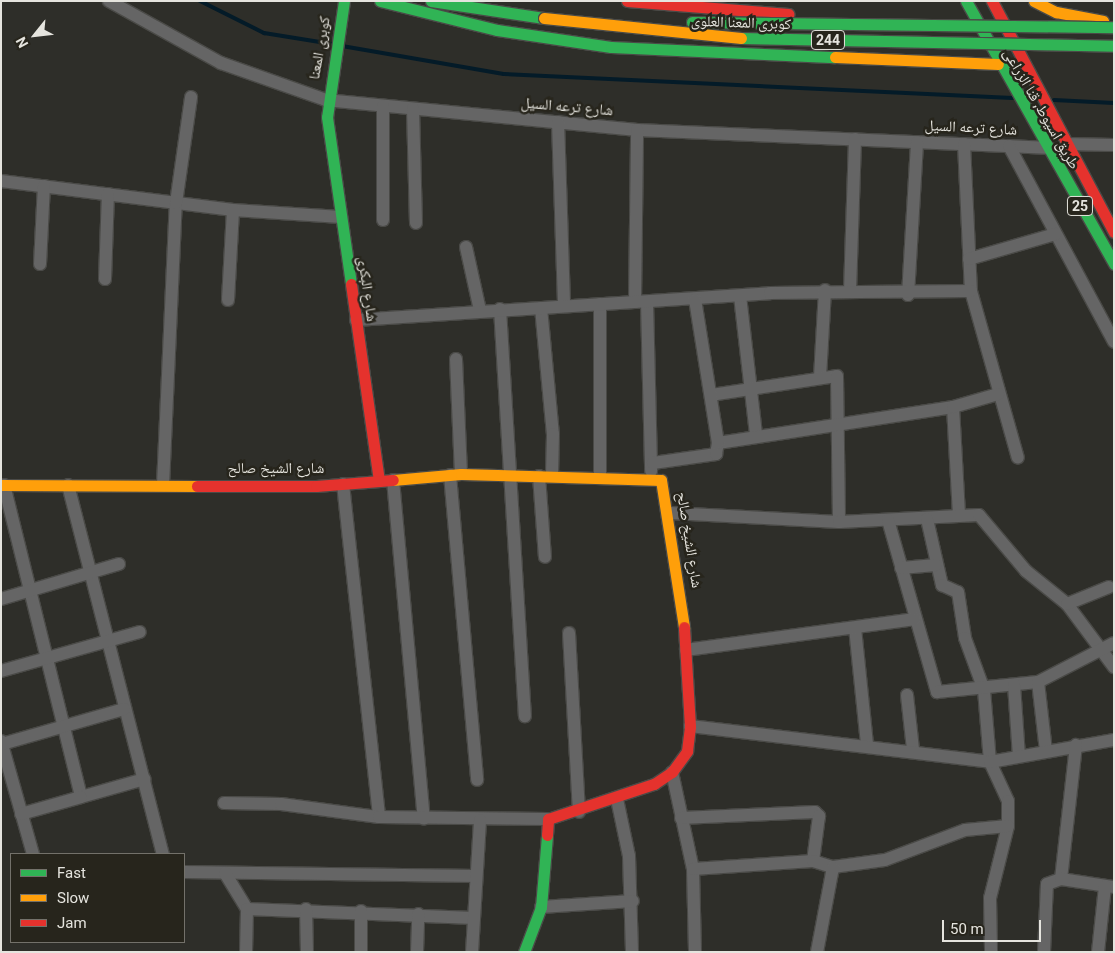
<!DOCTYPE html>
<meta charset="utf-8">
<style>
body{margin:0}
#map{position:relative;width:1115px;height:953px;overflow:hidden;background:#2e2e29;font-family:Roboto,"Noto Naskh Arabic",sans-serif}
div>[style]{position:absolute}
.stream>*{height:4px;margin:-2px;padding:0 2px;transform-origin:2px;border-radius:2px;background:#041b28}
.roads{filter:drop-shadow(1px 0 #4a4a47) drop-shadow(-1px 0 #4a4a47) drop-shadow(0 1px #4a4a47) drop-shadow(0 -1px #4a4a47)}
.street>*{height:12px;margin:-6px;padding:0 6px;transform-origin:6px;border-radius:6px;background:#656565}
.fast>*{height:11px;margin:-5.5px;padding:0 5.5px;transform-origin:5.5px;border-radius:5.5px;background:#30b455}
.slow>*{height:11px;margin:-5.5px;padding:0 5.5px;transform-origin:5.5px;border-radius:5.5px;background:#ff9f0a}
.jam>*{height:11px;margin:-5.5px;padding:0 5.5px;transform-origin:5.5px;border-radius:5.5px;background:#e5322d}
.bridges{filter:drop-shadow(1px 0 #4a4a47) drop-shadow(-1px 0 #4a4a47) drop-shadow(0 1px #4a4a47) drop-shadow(0 -1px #4a4a47)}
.fast-bridge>*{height:11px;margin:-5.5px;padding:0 5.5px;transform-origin:5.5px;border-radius:5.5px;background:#30b455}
.slow-bridge>*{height:11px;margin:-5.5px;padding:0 5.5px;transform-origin:5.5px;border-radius:5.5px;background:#ff9f0a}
span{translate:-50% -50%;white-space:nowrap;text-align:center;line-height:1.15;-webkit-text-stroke:5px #27251c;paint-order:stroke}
.shield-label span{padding:1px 4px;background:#27251c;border:1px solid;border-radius:4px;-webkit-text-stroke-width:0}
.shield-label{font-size:14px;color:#e5e4de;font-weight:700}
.street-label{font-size:15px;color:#e5e4de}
.frame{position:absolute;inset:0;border:2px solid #e5e4de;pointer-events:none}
.legend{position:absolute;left:10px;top:853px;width:175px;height:90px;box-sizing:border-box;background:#27251c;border:1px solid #73716a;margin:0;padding:6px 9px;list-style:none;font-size:15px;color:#e5e4de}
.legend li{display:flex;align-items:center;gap:10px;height:25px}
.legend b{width:25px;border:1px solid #73716a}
.north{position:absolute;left:10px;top:10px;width:50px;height:50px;-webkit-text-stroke:4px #27251c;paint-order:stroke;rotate:241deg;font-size:14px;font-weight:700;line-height:20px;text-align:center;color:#e5e4de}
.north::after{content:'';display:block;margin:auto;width:18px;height:22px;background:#e5e4de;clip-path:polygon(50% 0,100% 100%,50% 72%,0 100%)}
.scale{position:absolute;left:942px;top:920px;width:99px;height:22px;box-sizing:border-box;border:2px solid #e5e4de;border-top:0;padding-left:6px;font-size:15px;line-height:18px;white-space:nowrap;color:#e5e4de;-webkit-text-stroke:4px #27251c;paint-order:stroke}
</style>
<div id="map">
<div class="stream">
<div style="left:200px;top:1px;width:72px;rotate:26.6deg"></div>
<div style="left:264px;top:33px;width:69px;rotate:9.2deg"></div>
<div style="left:342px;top:46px;width:164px;rotate:9.8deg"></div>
<div style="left:504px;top:74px;width:509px;rotate:2.7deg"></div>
<div style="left:1054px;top:100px;width:60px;rotate:2.9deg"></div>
</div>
<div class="roads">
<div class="street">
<div style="left:109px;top:1px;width:128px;rotate:29deg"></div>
<div style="left:221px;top:63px;width:111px;rotate:19.4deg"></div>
<div style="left:326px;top:100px;width:312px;rotate:5.5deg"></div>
<div style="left:637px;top:130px;width:409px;rotate:2.5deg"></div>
<div style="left:413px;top:109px;width:114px;rotate:88.5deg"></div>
<div style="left:558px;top:122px;width:184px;rotate:88.1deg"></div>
<div style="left:964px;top:144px;width:147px;rotate:87.3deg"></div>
<div style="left:971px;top:291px;width:173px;rotate:74.3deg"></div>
<div style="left:1065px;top:144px;width:49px;rotate:1.2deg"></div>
<div style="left:1009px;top:146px;width:222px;rotate:61.8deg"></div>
<div style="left:1px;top:181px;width:234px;rotate:7.1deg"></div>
<div style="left:233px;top:210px;width:108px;rotate:3.7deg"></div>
<div style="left:383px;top:220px;width:114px;rotate:-90deg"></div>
<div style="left:466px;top:247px;width:65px;rotate:77.5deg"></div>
<div style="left:969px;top:259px;width:90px;rotate:-16.2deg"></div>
<div style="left:40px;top:264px;width:78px;rotate:-87.1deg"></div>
<div style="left:105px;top:279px;width:85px;rotate:-88deg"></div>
<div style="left:850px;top:291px;width:152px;rotate:-88.1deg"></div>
<div style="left:908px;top:295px;width:153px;rotate:-86.6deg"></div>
<div style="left:740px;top:296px;width:140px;rotate:83.4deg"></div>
<div style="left:228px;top:300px;width:90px;rotate:-86.8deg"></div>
<div style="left:635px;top:302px;width:172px;rotate:-89.3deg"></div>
<div style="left:647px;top:302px;width:169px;rotate:88.6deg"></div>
<div style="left:600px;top:304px;width:173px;rotate:90deg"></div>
<div style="left:541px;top:308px;width:127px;rotate:84.6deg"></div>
<div style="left:553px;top:434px;width:42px;rotate:91.4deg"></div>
<div style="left:500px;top:309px;width:408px;rotate:86.5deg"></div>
<div style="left:356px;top:320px;width:415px;rotate:-3.7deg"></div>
<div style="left:770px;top:293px;width:201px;rotate:-0.6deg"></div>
<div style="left:456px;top:359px;width:115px;rotate:87.5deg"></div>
<div style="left:820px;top:377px;width:87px;rotate:-86.7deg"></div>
<div style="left:711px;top:395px;width:127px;rotate:-8.6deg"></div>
<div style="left:837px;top:376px;width:146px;rotate:89.2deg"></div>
<div style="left:953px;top:407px;width:108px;rotate:86.8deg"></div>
<div style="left:718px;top:443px;width:238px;rotate:-8.7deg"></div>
<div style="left:953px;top:407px;width:47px;rotate:-16.1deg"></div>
<div style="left:653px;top:463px;width:64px;rotate:-8.1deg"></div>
<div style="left:716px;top:454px;width:11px;rotate:-80deg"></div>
<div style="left:718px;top:443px;width:145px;rotate:-99.1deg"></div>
<div style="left:450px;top:475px;width:306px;rotate:84.9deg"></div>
<div style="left:539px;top:476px;width:81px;rotate:85.8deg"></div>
<div style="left:393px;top:480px;width:340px;rotate:84.8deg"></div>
<div style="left:343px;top:484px;width:335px;rotate:83.8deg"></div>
<div style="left:4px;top:485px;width:321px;rotate:76.1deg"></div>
<div style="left:81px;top:797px;width:66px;rotate:-15.9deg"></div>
<div style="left:68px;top:485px;width:381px;rotate:75.6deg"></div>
<div style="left:163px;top:485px;width:282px;rotate:-87.4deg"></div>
<div style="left:176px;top:203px;width:107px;rotate:-81.9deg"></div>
<div style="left:671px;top:513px;width:168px;rotate:3.1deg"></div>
<div style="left:839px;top:522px;width:140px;rotate:-2.9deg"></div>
<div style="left:979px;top:515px;width:73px;rotate:50deg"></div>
<div style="left:1026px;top:571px;width:53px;rotate:38.8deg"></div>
<div style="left:1067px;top:604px;width:79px;rotate:53.3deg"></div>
<div style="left:927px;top:519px;width:68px;rotate:77.2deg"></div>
<div style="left:942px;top:585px;width:17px;rotate:24deg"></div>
<div style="left:958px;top:592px;width:47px;rotate:81.3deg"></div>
<div style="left:965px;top:638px;width:55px;rotate:69.9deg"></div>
<div style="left:984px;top:690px;width:72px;rotate:85.2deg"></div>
<div style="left:990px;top:762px;width:43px;rotate:65.2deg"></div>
<div style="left:1008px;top:801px;width:25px;rotate:90deg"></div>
<div style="left:1008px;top:826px;width:74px;rotate:104deg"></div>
<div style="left:990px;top:898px;width:54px;rotate:88.9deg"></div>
<div style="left:888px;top:520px;width:179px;rotate:74.1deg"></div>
<div style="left:937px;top:692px;width:101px;rotate:-5.7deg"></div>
<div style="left:1038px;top:682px;width:85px;rotate:-27.2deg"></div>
<div style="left:901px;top:568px;width:35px;rotate:-5deg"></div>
<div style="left:1px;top:599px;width:123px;rotate:-16.5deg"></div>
<div style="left:1067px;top:604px;width:45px;rotate:-22deg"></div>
<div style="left:855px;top:628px;width:118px;rotate:84.1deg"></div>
<div style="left:569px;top:633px;width:179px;rotate:86.8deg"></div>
<div style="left:686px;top:650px;width:231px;rotate:-7.7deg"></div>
<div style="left:1px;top:671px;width:144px;rotate:-15.7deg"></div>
<div style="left:1038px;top:682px;width:69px;rotate:83.4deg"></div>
<div style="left:1014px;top:685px;width:71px;rotate:86deg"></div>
<div style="left:907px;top:695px;width:54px;rotate:83.7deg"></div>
<div style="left:690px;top:726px;width:302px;rotate:6.8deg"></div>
<div style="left:990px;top:762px;width:126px;rotate:-10.1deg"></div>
<div style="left:1px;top:741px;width:117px;rotate:74.2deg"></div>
<div style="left:2px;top:744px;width:127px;rotate:-16deg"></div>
<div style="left:672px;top:772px;width:99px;rotate:77.8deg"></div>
<div style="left:693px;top:869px;width:83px;rotate:88.6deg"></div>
<div style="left:617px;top:799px;width:58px;rotate:78.1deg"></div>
<div style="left:629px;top:856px;width:96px;rotate:88.2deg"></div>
<div style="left:224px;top:803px;width:57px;rotate:1deg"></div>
<div style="left:281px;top:804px;width:99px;rotate:7.6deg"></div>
<div style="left:379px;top:817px;width:169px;rotate:0.7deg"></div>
<div style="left:21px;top:814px;width:62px;rotate:-15.8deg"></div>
<div style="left:681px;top:818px;width:134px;rotate:-2.6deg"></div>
<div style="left:815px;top:812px;width:6px;rotate:45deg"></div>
<div style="left:819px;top:816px;width:45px;rotate:97.6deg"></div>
<div style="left:693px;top:869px;width:120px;rotate:-3.8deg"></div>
<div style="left:813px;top:861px;width:21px;rotate:17deg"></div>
<div style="left:833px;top:867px;width:52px;rotate:-7.7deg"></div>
<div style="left:885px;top:860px;width:85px;rotate:-20.6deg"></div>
<div style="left:965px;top:830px;width:43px;rotate:-5.3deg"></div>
<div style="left:184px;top:872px;width:292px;rotate:0.8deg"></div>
<div style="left:225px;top:873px;width:42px;rotate:58.6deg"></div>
<div style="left:247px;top:909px;width:43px;rotate:91.3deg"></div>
<div style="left:1061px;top:879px;width:135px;rotate:-83.6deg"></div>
<div style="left:541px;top:907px;width:92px;rotate:-3.7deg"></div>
<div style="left:247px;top:909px;width:227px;rotate:2.3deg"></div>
<div style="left:306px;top:909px;width:43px;rotate:88.7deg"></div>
<div style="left:361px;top:952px;width:41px;rotate:-90deg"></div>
<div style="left:417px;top:952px;width:38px;rotate:-88deg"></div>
<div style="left:472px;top:952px;width:132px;rotate:-86.5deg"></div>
<div style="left:817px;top:952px;width:86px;rotate:-79.3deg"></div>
<div style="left:1044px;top:952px;width:68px;rotate:-87.5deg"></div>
<div style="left:1047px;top:884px;width:15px;rotate:-20deg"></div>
<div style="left:1061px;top:879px;width:54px;rotate:8.6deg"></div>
<div style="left:1098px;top:952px;width:66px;rotate:-83.9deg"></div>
</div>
<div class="fast">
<div style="left:344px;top:1px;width:117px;rotate:98.3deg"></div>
<div style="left:327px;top:117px;width:169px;rotate:81.8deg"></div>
<div style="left:380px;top:1px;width:121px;rotate:13.9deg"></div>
<div style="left:497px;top:30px;width:115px;rotate:8.5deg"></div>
<div style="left:611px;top:47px;width:224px;rotate:2.6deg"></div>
<div style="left:431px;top:1px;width:114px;rotate:8.6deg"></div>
<div style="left:966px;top:1px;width:302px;rotate:60.6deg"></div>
<div style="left:524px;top:952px;width:48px;rotate:-69.3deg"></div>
<div style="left:541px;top:907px;width:72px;rotate:-85.2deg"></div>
</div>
<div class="slow">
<div style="left:1034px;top:1px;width:25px;rotate:27deg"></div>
<div style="left:1056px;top:12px;width:48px;rotate:10.8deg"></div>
<div style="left:835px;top:57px;width:163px;rotate:2.5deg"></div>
<div style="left:393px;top:480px;width:68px;rotate:-5deg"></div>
<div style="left:461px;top:474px;width:200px;rotate:1.7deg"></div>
<div style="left:661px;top:480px;width:149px;rotate:81.1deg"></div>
<div style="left:1px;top:485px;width:196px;rotate:0.3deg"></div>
</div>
<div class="jam">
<div style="left:627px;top:1px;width:162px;rotate:4.6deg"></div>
<div style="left:992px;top:1px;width:261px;rotate:62.2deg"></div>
<div style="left:351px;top:284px;width:199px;rotate:81.9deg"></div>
<div style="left:197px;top:486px;width:119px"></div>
<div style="left:316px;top:486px;width:77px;rotate:-4.5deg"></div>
<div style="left:547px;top:835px;width:16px;rotate:-86deg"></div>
<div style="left:548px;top:819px;width:112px;rotate:-18.3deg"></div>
<div style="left:654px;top:784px;width:22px;rotate:-34deg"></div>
<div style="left:672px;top:772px;width:26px;rotate:-54deg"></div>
<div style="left:687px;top:751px;width:25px;rotate:-83deg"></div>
<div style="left:690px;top:726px;width:99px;rotate:-93.5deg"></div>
</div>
</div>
<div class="bridges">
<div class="fast-bridge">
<div style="left:692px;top:22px;width:422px;rotate:0.7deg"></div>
<div style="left:741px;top:38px;width:373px;rotate:1.2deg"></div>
</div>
<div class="slow-bridge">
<div style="left:544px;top:18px;width:198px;rotate:5.8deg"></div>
</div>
</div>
<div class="shield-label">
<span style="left:828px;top:40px">244</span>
<span style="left:1080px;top:206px">25</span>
</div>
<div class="street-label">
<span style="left:741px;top:23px;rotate:2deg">كوبرى المعنا العلوى</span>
<span style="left:320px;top:48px;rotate:-80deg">كوبرى المعنا</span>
<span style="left:567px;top:107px;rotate:5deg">شارع ترعه السيل</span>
<span style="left:1041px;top:109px;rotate:60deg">طريق اسيوط, قنا الزراعى</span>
<span style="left:971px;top:128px;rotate:3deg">شارع ترعه السيل</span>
<span style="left:367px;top:289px;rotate:82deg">شارع البكرى</span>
<span style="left:276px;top:469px">شارع الشيخ صالح</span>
<span style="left:689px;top:540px;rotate:81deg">شارع الشيخ صالح</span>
</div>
<div class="frame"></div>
<ul class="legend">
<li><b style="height:6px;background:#30b455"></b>Fast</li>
<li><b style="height:6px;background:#ff9f0a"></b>Slow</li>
<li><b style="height:6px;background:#e5322d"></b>Jam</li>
</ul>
<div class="north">N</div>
<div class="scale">50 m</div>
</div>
